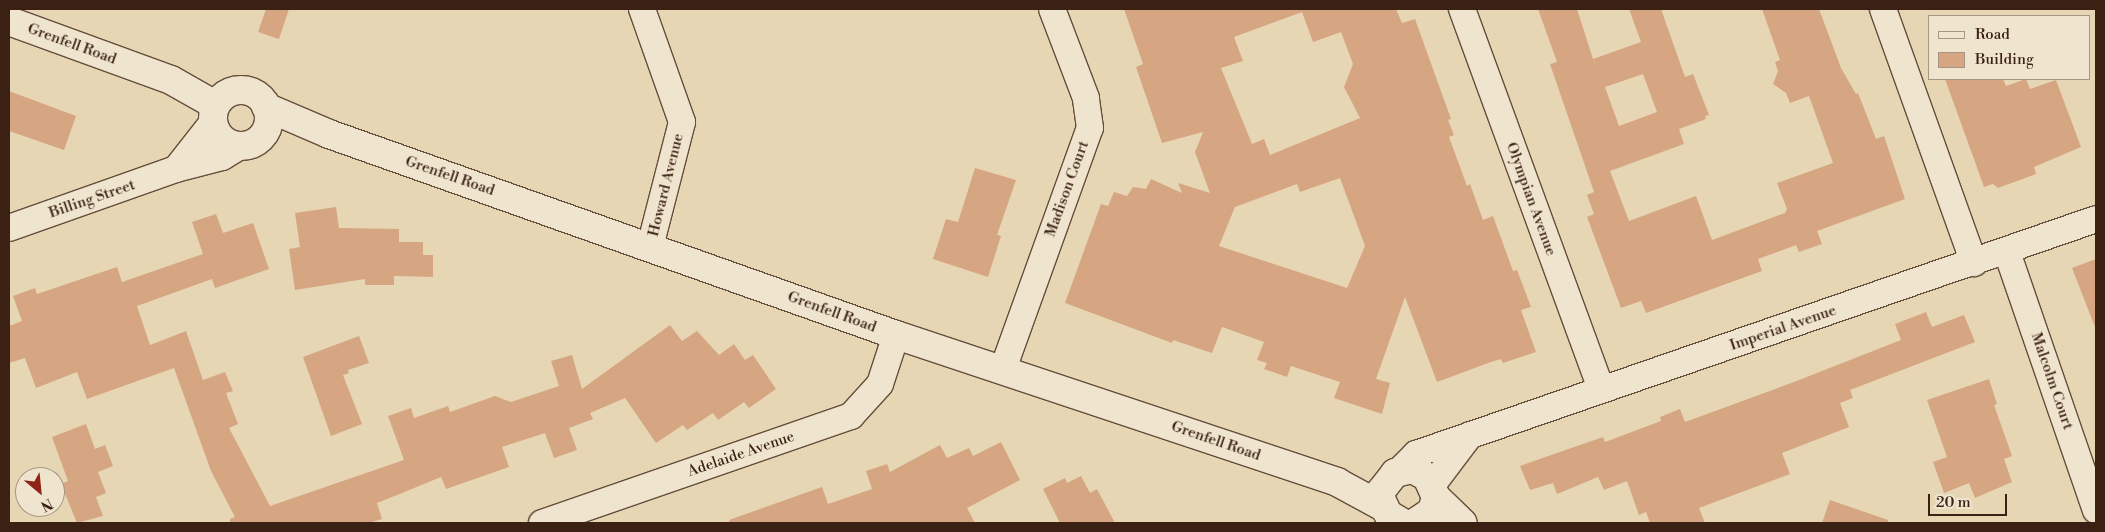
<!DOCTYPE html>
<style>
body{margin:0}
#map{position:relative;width:2105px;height:532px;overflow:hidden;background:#e6d6b4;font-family:"Libre Bodoni",serif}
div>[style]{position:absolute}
.building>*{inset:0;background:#d6a683}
.roads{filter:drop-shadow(1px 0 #654e3b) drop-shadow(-1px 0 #654e3b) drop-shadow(0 1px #654e3b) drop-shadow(0 -1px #654e3b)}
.street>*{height:26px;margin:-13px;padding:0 13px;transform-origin:13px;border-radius:13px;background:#efe4ce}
.secondary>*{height:28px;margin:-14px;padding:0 14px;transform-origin:14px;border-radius:14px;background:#efe4ce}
.secondary>.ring{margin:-14px;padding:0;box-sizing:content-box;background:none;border:28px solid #efe4ce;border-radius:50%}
span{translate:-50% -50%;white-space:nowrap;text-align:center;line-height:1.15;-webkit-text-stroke:4px #efe4ce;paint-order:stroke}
.street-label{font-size:15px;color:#3a2113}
.frame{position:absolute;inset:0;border:10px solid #3a2113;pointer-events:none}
.legend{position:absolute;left:1928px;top:15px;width:162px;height:65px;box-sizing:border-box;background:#efe4ce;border:1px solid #a79683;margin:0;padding:6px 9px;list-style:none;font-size:15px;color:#3a2113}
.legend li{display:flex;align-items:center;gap:10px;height:25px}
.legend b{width:25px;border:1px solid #a79683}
.north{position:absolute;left:15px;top:467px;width:50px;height:50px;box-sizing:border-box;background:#efe4ce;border:1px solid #a79683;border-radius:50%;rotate:152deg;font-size:14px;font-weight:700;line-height:20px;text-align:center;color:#3a2113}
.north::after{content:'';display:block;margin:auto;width:18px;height:22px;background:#8f2418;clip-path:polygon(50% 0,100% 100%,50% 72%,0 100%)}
.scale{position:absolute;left:1928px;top:494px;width:79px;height:22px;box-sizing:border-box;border:2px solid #3a2113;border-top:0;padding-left:6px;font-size:15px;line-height:18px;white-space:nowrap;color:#3a2113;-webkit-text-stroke:4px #efe4ce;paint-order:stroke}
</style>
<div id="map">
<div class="building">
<div style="clip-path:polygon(266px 9px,289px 9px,279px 39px,258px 32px)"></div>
<div style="clip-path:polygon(evenodd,1124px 9px,1396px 9px,1402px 23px,1415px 19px,1451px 119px,1448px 120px,1454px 135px,1449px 137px,1467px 186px,1470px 184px,1483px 220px,1493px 216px,1513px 271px,1517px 270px,1531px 307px,1521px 310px,1536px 352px,1503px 363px,1501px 359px,1491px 362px,1437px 382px,1405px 297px,1376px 379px,1390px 383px,1382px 414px,1334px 398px,1340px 382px,1291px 366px,1287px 377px,1264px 369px,1267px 363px,1257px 360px,1264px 342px,1222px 327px,1212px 353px,1173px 340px,1172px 343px,1065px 303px,1101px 204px,1108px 206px,1114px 192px,1127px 196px,1133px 187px,1146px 189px,1151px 179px,1182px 193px,1178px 183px,1210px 193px,1195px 152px,1203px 132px,1162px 143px,1136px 67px,1143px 64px,1124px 9px,1302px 12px,1313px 42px,1341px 32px,1353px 64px,1344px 87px,1360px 118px,1270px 155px,1264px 139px,1252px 144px,1221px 68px,1243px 61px,1234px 37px,1302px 12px,1124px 9px,1340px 178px,1365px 246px,1347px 288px,1219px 246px,1235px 207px,1297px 184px,1300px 192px,1340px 178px)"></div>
<div style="clip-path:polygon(evenodd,1538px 9px,1577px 9px,1593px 59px,1641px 42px,1629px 9px,1661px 9px,1685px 77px,1693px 74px,1709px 115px,1705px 116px,1706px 119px,1679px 129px,1684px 144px,1610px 171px,1629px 221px,1696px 196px,1712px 240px,1785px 213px,1787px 209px,1777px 183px,1833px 163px,1809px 96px,1790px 103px,1786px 93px,1773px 84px,1778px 71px,1775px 62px,1780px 60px,1762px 9px,1819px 9px,1841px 68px,1856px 94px,1858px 93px,1876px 139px,1884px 136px,1905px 199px,1817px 231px,1822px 244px,1799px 252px,1796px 245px,1758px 259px,1762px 271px,1646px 313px,1641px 301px,1621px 308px,1587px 217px,1594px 214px,1587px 195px,1594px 192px,1550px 64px,1557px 62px,1538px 9px,1643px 74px,1657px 112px,1619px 126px,1605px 87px,1643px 74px)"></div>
<div style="clip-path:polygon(1945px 79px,2003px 79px,2006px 86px,2026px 79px,2030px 89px,2056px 80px,2081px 147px,2034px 167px,2036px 174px,1998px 188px,1993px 184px,1984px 187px)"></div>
<div style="clip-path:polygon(9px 91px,76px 116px,64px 150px,9px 131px)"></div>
<div style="clip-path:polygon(975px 168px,1016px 180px,997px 235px,1001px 236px,988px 277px,933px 259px,946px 219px,958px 222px)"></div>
<div style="clip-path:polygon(336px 207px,339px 228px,399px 229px,399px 242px,423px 242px,423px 255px,433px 255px,433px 277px,394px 276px,394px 285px,365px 285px,365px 279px,295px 290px,289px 249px,300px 247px,295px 213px)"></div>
<div style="clip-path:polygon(216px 214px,223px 233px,253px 223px,269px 269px,215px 288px,212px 279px,137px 306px,150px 345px,186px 331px,203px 380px,225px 372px,233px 391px,226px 393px,238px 424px,229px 428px,270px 506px,404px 460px,388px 416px,411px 408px,414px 418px,448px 406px,450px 412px,495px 396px,511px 402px,559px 386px,551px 361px,572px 355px,582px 389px,670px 325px,682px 341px,697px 331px,719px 355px,734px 344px,745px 360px,753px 355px,776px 389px,749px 408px,744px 402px,718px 420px,713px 413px,687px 430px,683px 425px,656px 443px,625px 398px,590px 413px,593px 419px,569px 428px,577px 450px,554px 458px,545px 433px,502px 447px,509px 467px,446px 489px,441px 477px,402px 493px,377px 503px,382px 519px,369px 523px,230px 523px,230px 519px,235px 517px,211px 471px,174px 368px,87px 399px,77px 372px,36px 388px,25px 358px,9px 363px,9px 326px,22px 321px,13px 296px,35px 288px,37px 294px,117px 267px,122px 282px,203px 254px,192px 222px)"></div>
<div style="clip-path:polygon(2096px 259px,2096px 327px,2095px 327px,2072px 268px)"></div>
<div style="clip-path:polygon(1926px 312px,1932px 327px,1964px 315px,1975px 342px,1850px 390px,1853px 398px,1840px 403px,1849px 427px,1782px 453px,1790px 474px,1699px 508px,1705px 523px,1650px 523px,1646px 512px,1639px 515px,1627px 481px,1604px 490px,1598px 477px,1557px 494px,1553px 483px,1530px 490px,1520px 466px,1603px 437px,1605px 442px,1661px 421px,1660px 417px,1680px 409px,1685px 422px,1794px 382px,1901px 340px,1895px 324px)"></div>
<div style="clip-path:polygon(359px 336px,369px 363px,348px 370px,349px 373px,343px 375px,362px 424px,331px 436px,303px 357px)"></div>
<div style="clip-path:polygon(1989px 379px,1997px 404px,1994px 405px,2012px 456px,2004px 459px,2012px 482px,1975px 498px,1969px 483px,1944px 493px,1933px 462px,1947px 457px,1927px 400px)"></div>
<div style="clip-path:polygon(86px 424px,95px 449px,105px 445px,113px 466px,98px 472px,106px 493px,96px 497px,103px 516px,77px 523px,61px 484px,68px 481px,52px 437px)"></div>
<div style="clip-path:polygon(1001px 442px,1020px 480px,967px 508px,975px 523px,730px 523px,729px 520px,822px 487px,828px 504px,872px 489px,866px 471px,887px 464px,890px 472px,940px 445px,947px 458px,969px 448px,973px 456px)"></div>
<div style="clip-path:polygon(1081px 476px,1090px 493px,1097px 489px,1115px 523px,1060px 523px,1043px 489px,1065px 478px,1067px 483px)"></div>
<div style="clip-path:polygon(1830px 500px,1888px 520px,1888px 523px,1822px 523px)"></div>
</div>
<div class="roads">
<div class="street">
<div style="left:642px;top:9px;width:120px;rotate:70.5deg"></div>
<div style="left:682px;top:122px;width:129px;rotate:104.4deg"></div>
<div style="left:1462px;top:9px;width:405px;rotate:69.9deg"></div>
<div style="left:1883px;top:9px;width:270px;rotate:70.3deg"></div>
<div style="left:176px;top:169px;width:60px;rotate:-51.8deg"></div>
<div style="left:9px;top:228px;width:177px;rotate:-19.5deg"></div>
<div style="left:176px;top:169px;width:48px;rotate:-14.6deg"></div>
<div style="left:222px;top:157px;width:23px;rotate:-31deg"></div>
<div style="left:2007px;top:252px;width:273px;rotate:71deg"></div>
<div style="left:1003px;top:369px;width:256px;rotate:-70.2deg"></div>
<div style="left:1090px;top:128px;width:30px;rotate:-98deg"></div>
<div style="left:1086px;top:98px;width:95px;rotate:-110.9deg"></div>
<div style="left:1399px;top:471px;width:24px;rotate:-45deg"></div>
<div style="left:1416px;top:454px;width:719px;rotate:-19.06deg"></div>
<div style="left:1433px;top:484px;width:61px;rotate:-52.9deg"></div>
<div style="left:542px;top:523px;width:327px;rotate:-19.1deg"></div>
<div style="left:851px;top:416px;width:43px;rotate:-47.8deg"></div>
<div style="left:880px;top:384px;width:52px;rotate:-71.9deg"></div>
</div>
<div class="secondary">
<div style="left:9px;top:21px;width:172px;rotate:20deg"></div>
<div style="left:171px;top:80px;width:51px;rotate:29.6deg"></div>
<div class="ring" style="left:213px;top:90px;width:28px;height:28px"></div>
<div style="left:266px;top:107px;width:69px;rotate:23.2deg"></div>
<div style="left:329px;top:134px;width:602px;rotate:19.52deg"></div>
<div style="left:896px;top:335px;width:465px;rotate:18.4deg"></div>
<div style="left:1337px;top:482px;width:52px;rotate:28.5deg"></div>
<div style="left:1436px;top:497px;width:37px;rotate:44deg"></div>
<div style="left:1403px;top:523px;width:17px;rotate:-149deg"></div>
<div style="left:1388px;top:514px;width:17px;rotate:-115deg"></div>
<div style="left:1381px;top:499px;width:8px;rotate:-90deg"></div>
<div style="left:1381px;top:491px;width:23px;rotate:-52deg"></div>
<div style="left:1395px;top:473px;width:17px;rotate:-13deg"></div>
<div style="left:1412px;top:469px;width:17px;rotate:28deg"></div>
<div style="left:1427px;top:477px;width:22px;rotate:66deg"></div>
<div style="left:1436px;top:497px;width:15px;rotate:106deg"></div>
<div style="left:1432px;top:511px;width:22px;rotate:146deg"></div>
</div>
</div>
<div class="street-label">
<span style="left:72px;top:44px;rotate:20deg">Grenfell Road</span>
<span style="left:450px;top:176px;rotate:19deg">Grenfell Road</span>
<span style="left:666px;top:185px;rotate:-76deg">Howard Avenue</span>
<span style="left:1067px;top:189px;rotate:-70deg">Madison Court</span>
<span style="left:92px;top:199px;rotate:-19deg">Billing Street</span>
<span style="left:1531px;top:199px;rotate:70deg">Olympian Avenue</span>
<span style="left:832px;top:312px;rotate:20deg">Grenfell Road</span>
<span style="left:1783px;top:328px;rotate:-19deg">Imperial Avenue</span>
<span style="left:2052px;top:381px;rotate:71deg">Malcolm Court</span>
<span style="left:1216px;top:441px;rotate:19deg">Grenfell Road</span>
<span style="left:741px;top:454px;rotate:-19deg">Adelaide Avenue</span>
</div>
<div class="frame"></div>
<ul class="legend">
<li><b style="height:6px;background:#efe4ce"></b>Road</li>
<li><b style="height:14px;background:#d6a683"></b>Building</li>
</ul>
<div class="north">N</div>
<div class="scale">20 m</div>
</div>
